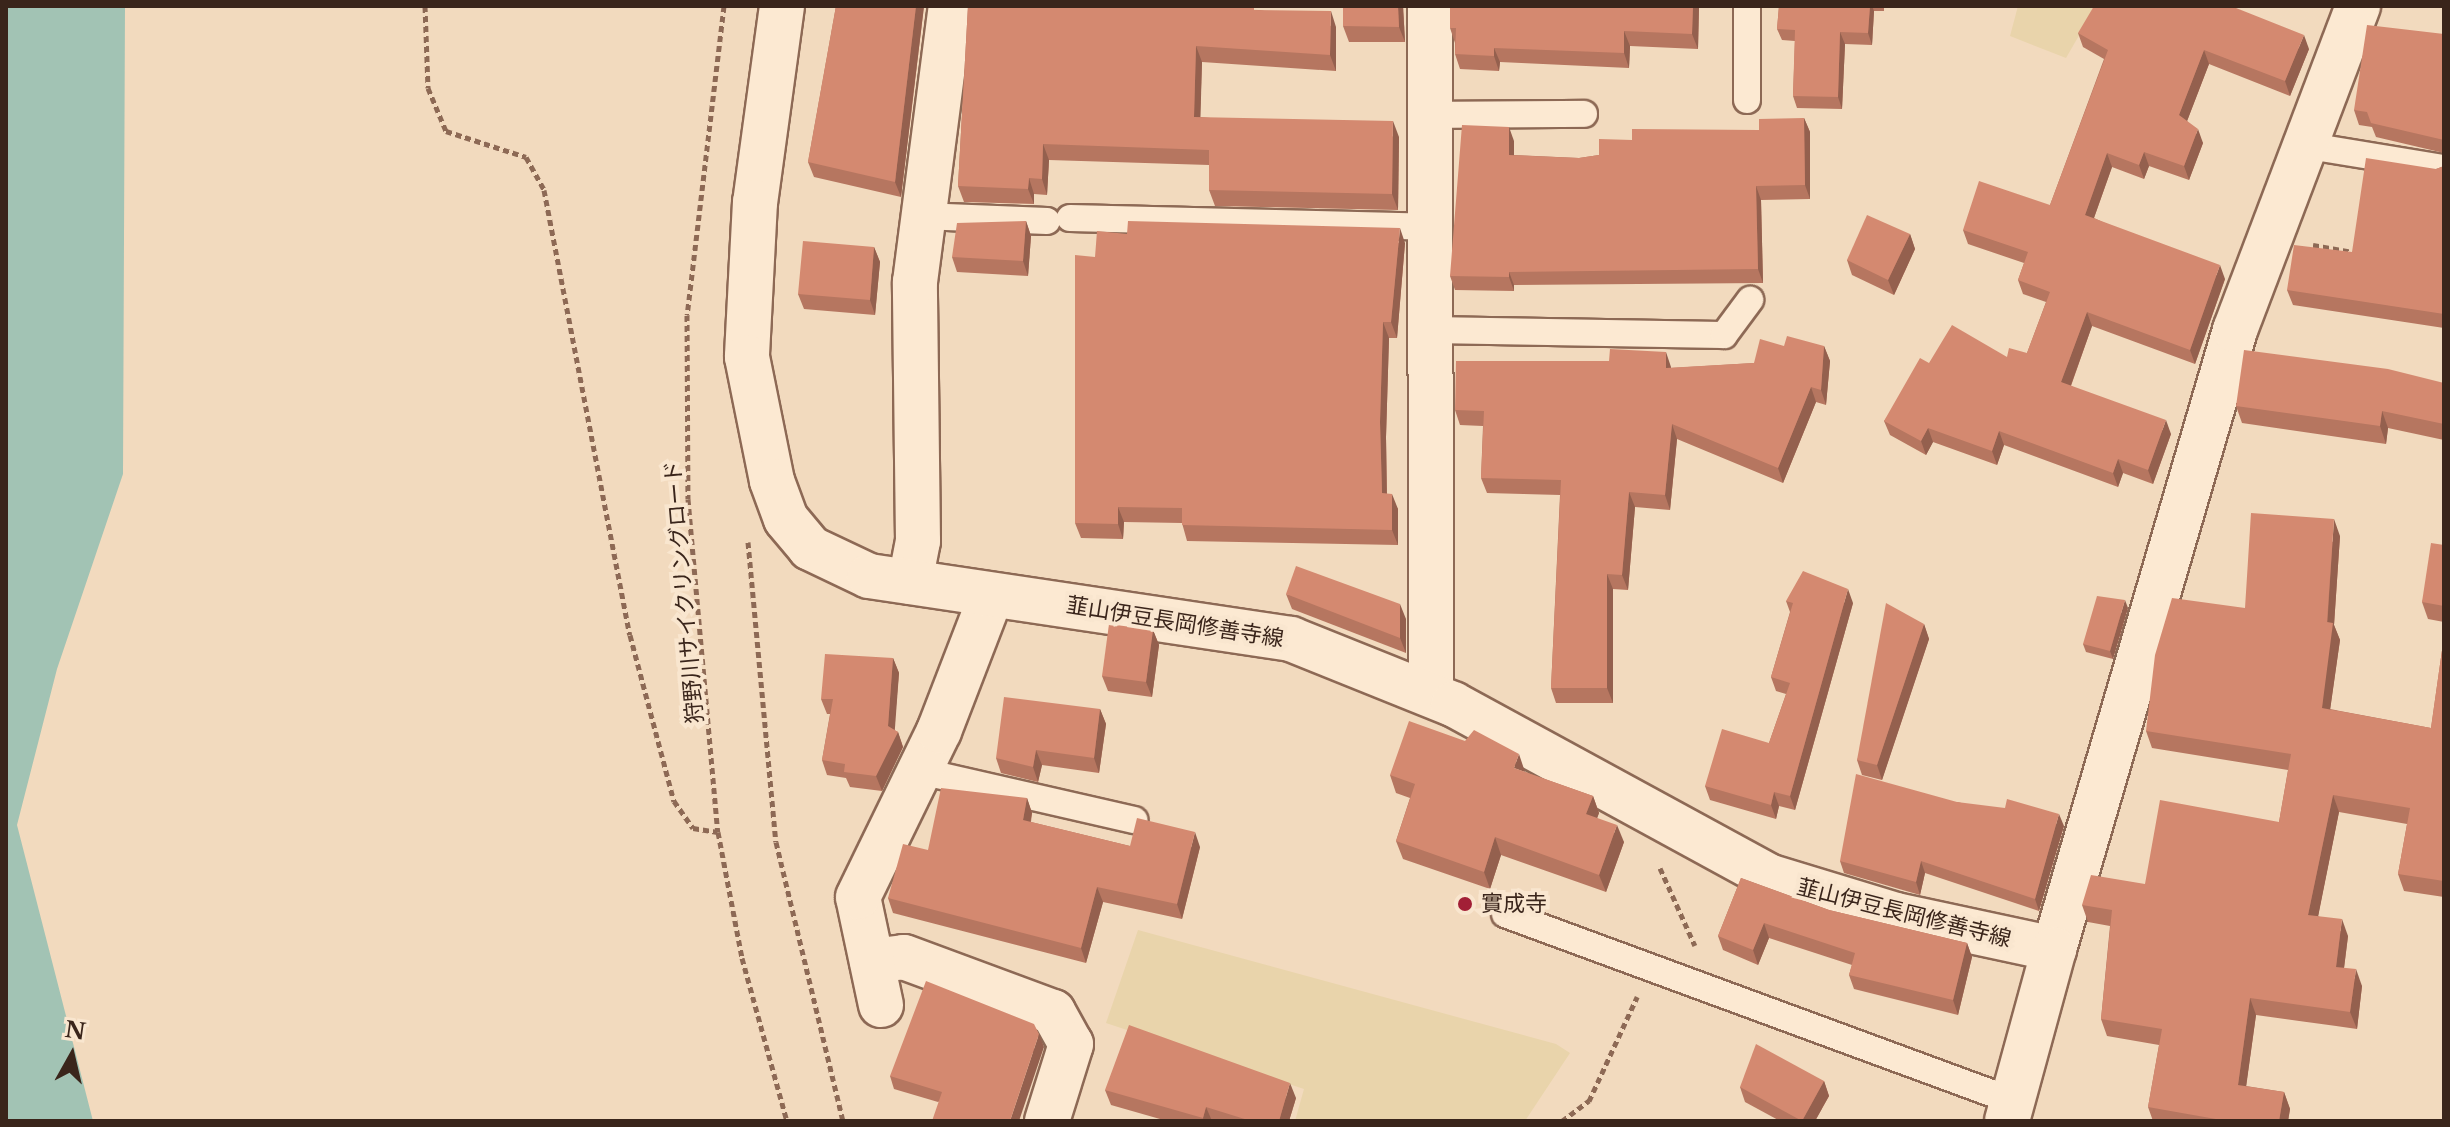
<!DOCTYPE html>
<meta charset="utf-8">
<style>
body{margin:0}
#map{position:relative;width:2450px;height:1127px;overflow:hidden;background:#f2dabe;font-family:"Libre Baskerville","Noto Sans JP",serif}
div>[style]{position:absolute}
.farmland>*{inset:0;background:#e9d4ab}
.water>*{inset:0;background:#a2c3b4}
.path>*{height:5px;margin-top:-2.5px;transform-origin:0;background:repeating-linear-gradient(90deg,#8d6955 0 6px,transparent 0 10px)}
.roads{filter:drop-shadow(2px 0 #8d6955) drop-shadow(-2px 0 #8d6955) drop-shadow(0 2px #8d6955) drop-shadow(0 -2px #8d6955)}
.service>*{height:26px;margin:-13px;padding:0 13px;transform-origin:13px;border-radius:13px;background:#fce9d2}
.minor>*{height:44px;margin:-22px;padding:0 22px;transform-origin:22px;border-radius:22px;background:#fce9d2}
.secondary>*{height:44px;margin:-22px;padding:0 22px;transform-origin:22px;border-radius:22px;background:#fce9d2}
.wall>*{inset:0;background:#b67660}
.shaded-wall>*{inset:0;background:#94604e}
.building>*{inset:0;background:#d48970}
.dots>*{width:22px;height:22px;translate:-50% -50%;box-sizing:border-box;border:4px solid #f9e6cf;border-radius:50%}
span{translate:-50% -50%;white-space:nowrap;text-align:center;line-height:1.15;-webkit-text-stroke:8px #f9e6cf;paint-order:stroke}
.street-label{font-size:22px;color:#3a251b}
.poi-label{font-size:22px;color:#3a251b}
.left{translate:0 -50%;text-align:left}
.frame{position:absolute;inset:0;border:8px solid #3a251b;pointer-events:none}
.north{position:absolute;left:32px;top:1015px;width:80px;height:80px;-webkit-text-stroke:6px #f9e6cf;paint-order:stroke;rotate:8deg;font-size:22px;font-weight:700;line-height:32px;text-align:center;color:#3a251b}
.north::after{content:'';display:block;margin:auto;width:28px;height:36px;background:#3a251b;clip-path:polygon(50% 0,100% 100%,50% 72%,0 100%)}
</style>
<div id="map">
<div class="farmland">
<div style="clip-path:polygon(2018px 6px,2096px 6px,2066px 58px,2010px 36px)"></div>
<div style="clip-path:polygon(1138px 930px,1556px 1044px,1570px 1053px,1525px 1121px,1295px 1121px,1304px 1089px,1106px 1023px)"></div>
</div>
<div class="water">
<div style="clip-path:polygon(6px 6px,125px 6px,123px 474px,57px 669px,17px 825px,93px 1121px,6px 1121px)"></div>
</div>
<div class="path">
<div style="left:425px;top:6px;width:82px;rotate:87.9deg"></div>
<div style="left:428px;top:88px;width:47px;rotate:67.3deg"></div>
<div style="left:446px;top:131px;width:84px;rotate:18deg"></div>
<div style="left:526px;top:157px;width:38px;rotate:61deg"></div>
<div style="left:544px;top:190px;width:453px;rotate:79.1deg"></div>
<div style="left:630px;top:635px;width:172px;rotate:75.2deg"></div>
<div style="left:674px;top:801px;width:33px;rotate:55deg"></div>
<div style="left:693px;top:828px;width:25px;rotate:9deg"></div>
<div style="left:724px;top:6px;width:311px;rotate:96.8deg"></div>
<div style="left:687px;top:315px;width:184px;rotate:89.7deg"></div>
<div style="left:688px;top:499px;width:334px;rotate:84.9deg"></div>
<div style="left:718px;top:832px;width:128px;rotate:79.2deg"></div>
<div style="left:742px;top:958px;width:169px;rotate:74.6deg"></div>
<div style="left:2313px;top:245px;width:46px;rotate:10.1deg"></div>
<div style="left:748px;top:542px;width:301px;rotate:84.7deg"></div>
<div style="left:776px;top:842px;width:287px;rotate:76.5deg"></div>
<div style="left:1660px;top:868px;width:85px;rotate:65.8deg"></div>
<div style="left:1562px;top:1121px;width:34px;rotate:-37deg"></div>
<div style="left:1589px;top:1101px;width:115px;rotate:-65.2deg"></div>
</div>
<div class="roads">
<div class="service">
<div style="left:1747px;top:100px;width:94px;rotate:-90deg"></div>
<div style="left:1430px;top:115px;width:154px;rotate:-0.4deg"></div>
<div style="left:2303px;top:145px;width:143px;rotate:9.3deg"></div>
<div style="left:921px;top:216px;width:126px;rotate:2.3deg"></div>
<div style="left:1070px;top:218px;width:360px;rotate:1.4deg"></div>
<div style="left:1430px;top:330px;width:294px;rotate:1deg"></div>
<div style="left:1724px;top:335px;width:44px;rotate:-53.4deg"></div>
<div style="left:920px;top:771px;width:220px;rotate:12.9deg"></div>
<div style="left:1505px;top:914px;width:541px;rotate:20.21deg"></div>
</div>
<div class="minor">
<div style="left:1430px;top:6px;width:688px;rotate:89.92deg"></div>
<div style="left:910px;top:582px;width:42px;rotate:-79deg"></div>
<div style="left:918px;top:541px;width:259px;rotate:-90.7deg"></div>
<div style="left:915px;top:282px;width:278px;rotate:-82.6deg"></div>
<div style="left:2054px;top:949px;width:645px;rotate:-73.7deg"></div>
<div style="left:2235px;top:330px;width:347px;rotate:-69.2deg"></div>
<div style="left:872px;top:961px;width:32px;rotate:-7deg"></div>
<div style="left:904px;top:957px;width:159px;rotate:20.3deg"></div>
<div style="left:1053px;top:1012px;width:37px;rotate:61deg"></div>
<div style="left:1071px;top:1044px;width:81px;rotate:107.3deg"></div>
<div style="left:881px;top:1005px;width:110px;rotate:-102deg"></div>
<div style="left:858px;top:897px;width:185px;rotate:-64deg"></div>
<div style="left:939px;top:731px;width:145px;rotate:-68.9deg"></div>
</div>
<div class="secondary">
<div style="left:782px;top:6px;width:198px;rotate:97.8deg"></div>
<div style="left:755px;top:202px;width:155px;rotate:93deg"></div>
<div style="left:747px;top:357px;width:126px;rotate:78.6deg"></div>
<div style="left:772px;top:481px;width:40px;rotate:69.8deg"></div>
<div style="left:786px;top:519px;width:38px;rotate:50deg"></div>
<div style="left:810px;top:548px;width:65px;rotate:25.4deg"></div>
<div style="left:869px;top:576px;width:427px;rotate:8.5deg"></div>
<div style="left:1291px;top:639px;width:175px;rotate:21.9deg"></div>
<div style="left:1453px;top:704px;width:359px;rotate:28.6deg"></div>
<div style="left:1768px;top:876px;width:134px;rotate:16.9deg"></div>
<div style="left:1896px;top:915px;width:162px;rotate:12.1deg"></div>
<div style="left:2054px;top:949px;width:178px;rotate:105.3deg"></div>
</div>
</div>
<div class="wall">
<div style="clip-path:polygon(836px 6px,924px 6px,901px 197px,814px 177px,808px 162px)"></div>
<div style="clip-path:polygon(968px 6px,1260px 10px,1336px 27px,1336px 71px,1202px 62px,1200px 117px,1399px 137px,1398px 210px,1215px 206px,1209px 190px,1209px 165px,1049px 160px,1047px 195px,1034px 194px,1034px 204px,964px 202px,958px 186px)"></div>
<div style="clip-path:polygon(1343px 6px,1403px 6px,1405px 42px,1349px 42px,1343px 26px)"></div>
<div style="clip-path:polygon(1699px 6px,1698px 49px,1630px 46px,1629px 68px,1500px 62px,1499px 71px,1460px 69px,1455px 54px,1455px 43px,1450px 28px)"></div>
<div style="clip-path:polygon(1779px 6px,1884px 6px,1884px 11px,1874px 11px,1872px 45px,1845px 44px,1842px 109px,1797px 108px,1793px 96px,1795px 41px,1782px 40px,1777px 29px)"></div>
<div style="clip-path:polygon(2078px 33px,2309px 49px,2290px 96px,2209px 64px,2187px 121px,2203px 143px,2189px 180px,2149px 166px,2144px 179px,2112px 167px,2094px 218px,2225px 279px,2195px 364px,2092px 326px,2071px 386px,2171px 434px,2153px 484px,2123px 473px,2118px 487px,2004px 445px,1997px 465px,1933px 442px,1926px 455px,1890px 435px,1884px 421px,1929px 363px,2007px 357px,2027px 353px,2046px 302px,2023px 294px,2018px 280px,2024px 263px,1968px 244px,1963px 230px,2050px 205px,2104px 59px,2083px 47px)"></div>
<div style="clip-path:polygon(2444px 34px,2444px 153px,2376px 137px,2372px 127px,2359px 125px,2354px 110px)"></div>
<div style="clip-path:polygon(1804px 118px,1810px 132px,1810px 199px,1761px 200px,1763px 283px,1514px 285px,1514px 291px,1455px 290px,1450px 276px,1514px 141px,1514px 155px,1579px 158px,1599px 155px,1632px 140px,1759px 130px)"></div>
<div style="clip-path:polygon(2444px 166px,2444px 328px,2293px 305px,2287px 290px,2352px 252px,2436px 169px)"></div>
<div style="clip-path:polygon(1026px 221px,1031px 236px,1028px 276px,957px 272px,952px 257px)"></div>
<div style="clip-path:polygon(1127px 234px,1405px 243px,1397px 338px,1389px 338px,1386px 437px,1387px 494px,1398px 509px,1398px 545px,1187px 541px,1182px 523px,1124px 522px,1123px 539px,1081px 538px,1075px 523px,1095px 257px)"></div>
<div style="clip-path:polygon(1910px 234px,1915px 249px,1894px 295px,1852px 275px,1847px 260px)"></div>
<div style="clip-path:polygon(874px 247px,880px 262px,875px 315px,804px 309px,798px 294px)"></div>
<div style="clip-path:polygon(1784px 346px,1824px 346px,1830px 361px,1826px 405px,1816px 402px,1783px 483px,1677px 439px,1670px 510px,1635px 507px,1628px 590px,1613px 589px,1613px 703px,1556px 703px,1551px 688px,1560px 495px,1487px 493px,1481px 478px,1483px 426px,1460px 425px,1455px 410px,1671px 368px,1754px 363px)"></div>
<div style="clip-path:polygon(2444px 383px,2444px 440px,2388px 428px,2386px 444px,2242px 423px,2236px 406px)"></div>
<div style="clip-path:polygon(2340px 536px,2334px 625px,2340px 640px,2330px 709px,2431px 728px,2444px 636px,2444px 897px,2404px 891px,2398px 874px,2407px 824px,2339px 812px,2318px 916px,2348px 936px,2344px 968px,2362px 986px,2357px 1029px,2256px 1015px,2246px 1086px,2284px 1092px,2290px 1109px,2288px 1121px,2153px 1121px,2148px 1107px,2159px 1045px,2107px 1036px,2101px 1019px,2110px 926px,2088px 922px,2082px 905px,2145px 884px,2279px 822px,2288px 770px,2152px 748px,2146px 731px,2245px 608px)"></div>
<div style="clip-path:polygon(2444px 545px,2444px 622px,2428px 619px,2422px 602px)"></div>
<div style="clip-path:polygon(1286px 594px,1406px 619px,1406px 653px,1292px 609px)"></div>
<div style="clip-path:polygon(1786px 601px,1853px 603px,1795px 810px,1779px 806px,1776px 819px,1710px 800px,1705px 786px,1769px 743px,1786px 694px,1776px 691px,1771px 677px,1790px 612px)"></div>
<div style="clip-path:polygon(2128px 608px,2113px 659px,2086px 652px,2083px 644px)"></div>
<div style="clip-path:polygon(1924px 624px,1929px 639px,1882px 780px,1862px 775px,1857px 760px)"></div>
<div style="clip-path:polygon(1153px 630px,1159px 645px,1152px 697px,1108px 691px,1102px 676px)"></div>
<div style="clip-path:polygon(893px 658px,899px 673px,894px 730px,898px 732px,903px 747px,882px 791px,850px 787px,846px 778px,827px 775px,822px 760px,830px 714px,827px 714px,821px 699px)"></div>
<div style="clip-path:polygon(1100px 709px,1106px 724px,1099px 773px,1042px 765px,1038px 782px,1001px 773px,996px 758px)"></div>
<div style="clip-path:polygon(1525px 772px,1593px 796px,1599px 813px,1597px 818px,1624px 842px,1606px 892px,1501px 855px,1490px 889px,1403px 859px,1396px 841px,1410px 798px,1396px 793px,1390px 775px)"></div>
<div style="clip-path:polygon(1027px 798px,1032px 813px,1031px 822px,1130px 846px,1200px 847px,1182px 919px,1103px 902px,1086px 963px,893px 913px,888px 898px,928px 850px)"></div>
<div style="clip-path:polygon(1957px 802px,2064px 826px,2039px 911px,1925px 873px,1920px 895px,1844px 873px,1840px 861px)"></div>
<div style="clip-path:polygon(1741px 878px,1829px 910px,1967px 943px,1972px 957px,1958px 1015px,1854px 989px,1849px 975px,1852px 965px,1769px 938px,1758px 965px,1723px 950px,1718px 936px)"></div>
<div style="clip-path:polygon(1044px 1047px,938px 1102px,894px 1089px,890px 1076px)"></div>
<div style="clip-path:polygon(1824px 1081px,1829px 1096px,1815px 1121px,1780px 1121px,1745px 1102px,1740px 1087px)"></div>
<div style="clip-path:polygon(1105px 1090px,1296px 1098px,1289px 1121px,1167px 1121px,1111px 1105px)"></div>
</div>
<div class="shaded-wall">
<div style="clip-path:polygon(916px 6px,924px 6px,901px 197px,895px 182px)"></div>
<div style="clip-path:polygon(1398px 6px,1403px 6px,1405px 42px,1399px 27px)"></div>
<div style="clip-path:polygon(1693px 6px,1699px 6px,1698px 49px,1692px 34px)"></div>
<div style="clip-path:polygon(1870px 6px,1872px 6px,1874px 11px,1872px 45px,1868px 33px)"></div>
<div style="clip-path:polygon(1331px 11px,1336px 27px,1336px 71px,1330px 55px)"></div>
<div style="clip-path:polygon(1624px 31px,1630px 46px,1629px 68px,1624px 53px)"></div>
<div style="clip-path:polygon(1840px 32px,1845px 44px,1842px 109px,1838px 97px)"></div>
<div style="clip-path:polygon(2304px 35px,2309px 49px,2290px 96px,2285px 81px)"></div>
<div style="clip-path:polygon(1196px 46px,1202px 62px,1200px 133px,1194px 117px)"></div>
<div style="clip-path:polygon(1494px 48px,1500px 62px,1499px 71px,1494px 56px)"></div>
<div style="clip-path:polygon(2204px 50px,2209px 64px,2184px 129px,2179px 115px)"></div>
<div style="clip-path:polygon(1804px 118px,1810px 132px,1810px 199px,1805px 185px)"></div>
<div style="clip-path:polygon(1393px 121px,1399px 137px,1398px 210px,1392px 194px)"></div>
<div style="clip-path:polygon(1509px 127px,1514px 141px,1514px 169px,1509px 155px)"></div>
<div style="clip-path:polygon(2198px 129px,2203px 143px,2189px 180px,2184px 166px)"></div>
<div style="clip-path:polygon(1043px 144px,1049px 160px,1047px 195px,1042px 179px)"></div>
<div style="clip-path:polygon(2144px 152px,2149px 166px,2144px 179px,2139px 165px)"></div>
<div style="clip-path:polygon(2107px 153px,2112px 167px,2090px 229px,2085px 215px)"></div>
<div style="clip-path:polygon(1029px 178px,1034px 194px,1034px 204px,1028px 189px)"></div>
<div style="clip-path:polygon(1756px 186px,1761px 200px,1763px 283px,1758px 269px)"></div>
<div style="clip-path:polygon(1026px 221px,1031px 236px,1028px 276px,1023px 261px)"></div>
<div style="clip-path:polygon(1400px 228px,1405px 243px,1397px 338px,1391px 322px)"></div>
<div style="clip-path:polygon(1910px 234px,1915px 249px,1894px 295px,1888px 280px)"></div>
<div style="clip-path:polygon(874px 247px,880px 262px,875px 315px,870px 300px)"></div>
<div style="clip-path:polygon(2220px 265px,2225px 279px,2195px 364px,2190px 350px)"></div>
<div style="clip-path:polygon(1509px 272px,1514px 285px,1514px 291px,1509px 277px)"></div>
<div style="clip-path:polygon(2087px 312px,2092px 326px,2067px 396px,2061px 382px)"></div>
<div style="clip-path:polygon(1383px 322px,1389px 338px,1386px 437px,1387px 509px,1382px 493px,1380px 422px)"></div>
<div style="clip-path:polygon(1824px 346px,1830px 361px,1826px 405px,1821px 390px)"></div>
<div style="clip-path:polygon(1666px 352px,1671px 367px,1672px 383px,1666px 368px)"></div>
<div style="clip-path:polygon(1811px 387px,1816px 402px,1783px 483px,1778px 468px)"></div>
<div style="clip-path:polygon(2382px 411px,2388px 428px,2386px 444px,2380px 426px)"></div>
<div style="clip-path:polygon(2166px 420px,2171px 434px,2153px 484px,2148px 470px)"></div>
<div style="clip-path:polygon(1672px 424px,1677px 439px,1670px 510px,1665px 495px)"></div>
<div style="clip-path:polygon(1928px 428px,1933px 442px,1926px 455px,1921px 441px)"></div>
<div style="clip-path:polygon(1999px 431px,2004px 445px,1997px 465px,1992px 451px)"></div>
<div style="clip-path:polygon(2118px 459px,2123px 473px,2118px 487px,2113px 473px)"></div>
<div style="clip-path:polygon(1629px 492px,1635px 507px,1628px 590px,1622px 575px)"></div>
<div style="clip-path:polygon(1392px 494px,1398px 509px,1398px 545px,1392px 530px)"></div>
<div style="clip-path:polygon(1118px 507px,1124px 522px,1123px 539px,1118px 524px)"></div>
<div style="clip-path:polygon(2334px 519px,2340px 536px,2334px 625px,2340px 640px,2328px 725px,2322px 708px)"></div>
<div style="clip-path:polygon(1607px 574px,1613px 589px,1613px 703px,1607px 688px)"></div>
<div style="clip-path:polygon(1848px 589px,1853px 603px,1795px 810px,1790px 796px)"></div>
<div style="clip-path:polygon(2125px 600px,2128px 608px,2113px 659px,2110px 651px)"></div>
<div style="clip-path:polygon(1400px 604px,1406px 619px,1406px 653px,1400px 638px)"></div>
<div style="clip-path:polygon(1924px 624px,1929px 639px,1882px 780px,1877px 765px)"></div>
<div style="clip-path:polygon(1153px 630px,1159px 645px,1152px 697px,1146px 682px)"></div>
<div style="clip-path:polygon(893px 658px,899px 673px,894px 741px,888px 726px)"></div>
<div style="clip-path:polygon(1100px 709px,1106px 724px,1099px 773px,1094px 758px)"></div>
<div style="clip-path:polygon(898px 732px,903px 747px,882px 791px,876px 776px)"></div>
<div style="clip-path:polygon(1036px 750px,1042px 765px,1038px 782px,1033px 767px)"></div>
<div style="clip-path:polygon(1519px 754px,1525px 772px,1514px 768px)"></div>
<div style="clip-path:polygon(1774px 792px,1779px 806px,1776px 819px,1771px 805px)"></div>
<div style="clip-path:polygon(2333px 795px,2339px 812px,2315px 932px,2308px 915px)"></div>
<div style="clip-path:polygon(1593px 796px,1599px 813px,1592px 832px,1586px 814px)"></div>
<div style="clip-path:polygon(1027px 798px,1032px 813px,1028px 835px,1023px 820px)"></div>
<div style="clip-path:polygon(2059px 814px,2064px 826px,2039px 911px,2035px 899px)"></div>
<div style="clip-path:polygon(1617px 825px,1624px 842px,1606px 892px,1599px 875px)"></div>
<div style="clip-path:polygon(1195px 832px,1200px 847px,1182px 919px,1177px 904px)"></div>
<div style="clip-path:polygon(1495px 837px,1501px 855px,1490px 889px,1484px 872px)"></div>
<div style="clip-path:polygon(1921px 861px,1925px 873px,1920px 895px,1916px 882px)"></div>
<div style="clip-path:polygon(1097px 887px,1103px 902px,1086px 963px,1081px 948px)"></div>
<div style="clip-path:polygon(2342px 919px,2348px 936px,2342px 984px,2336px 967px)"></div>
<div style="clip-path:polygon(1764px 923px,1769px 938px,1758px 965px,1753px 950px)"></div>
<div style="clip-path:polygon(1967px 943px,1972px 957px,1958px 1015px,1953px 1000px)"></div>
<div style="clip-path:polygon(2356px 969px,2362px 986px,2357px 1029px,2350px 1012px)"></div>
<div style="clip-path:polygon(2250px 998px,2256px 1015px,2244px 1102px,2238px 1085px)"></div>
<div style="clip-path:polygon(1039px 1034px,1044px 1047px,1019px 1121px,1010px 1121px)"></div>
<div style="clip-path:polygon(1824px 1081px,1829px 1096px,1815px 1121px,1802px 1121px)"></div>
<div style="clip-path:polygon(1290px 1083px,1296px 1098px,1289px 1121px,1279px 1121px)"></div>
<div style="clip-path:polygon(2284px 1092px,2290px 1109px,2288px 1121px,2279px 1121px)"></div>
<div style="clip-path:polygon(1206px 1107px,1212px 1121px,1204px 1121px,1203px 1118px)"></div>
</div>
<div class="building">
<div style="clip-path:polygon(836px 6px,916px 6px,895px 182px,808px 162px)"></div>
<div style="clip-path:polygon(968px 6px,1254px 6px,1254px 10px,1331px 11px,1330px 55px,1196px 46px,1194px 117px,1393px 121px,1392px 194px,1209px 190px,1209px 150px,1043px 144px,1042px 179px,1029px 178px,1028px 189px,958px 186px)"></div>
<div style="clip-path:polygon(1343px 6px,1398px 6px,1399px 27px,1343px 26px)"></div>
<div style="clip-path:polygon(1450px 6px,1693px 6px,1692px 34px,1624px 31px,1624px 53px,1494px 48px,1494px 56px,1455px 54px,1456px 28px,1450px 28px)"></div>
<div style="clip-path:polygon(1779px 6px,1870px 6px,1868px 33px,1840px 32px,1838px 97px,1793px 96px,1795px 30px,1777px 29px)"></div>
<div style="clip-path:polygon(2094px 6px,2231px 6px,2304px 35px,2285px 81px,2204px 50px,2179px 115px,2198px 129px,2184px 166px,2144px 152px,2139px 165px,2107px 153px,2085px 215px,2220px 265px,2190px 350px,2087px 312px,2061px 382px,2166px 420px,2148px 470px,2118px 459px,2113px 473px,1999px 431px,1992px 451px,1928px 428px,1921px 441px,1884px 421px,1920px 358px,1929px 363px,1952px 325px,2007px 357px,2009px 348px,2027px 353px,2050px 292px,2018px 280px,2028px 252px,1963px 230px,1979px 181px,2050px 205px,2108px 50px,2078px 33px)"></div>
<div style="clip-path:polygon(2367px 25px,2444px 34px,2444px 140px,2371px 123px,2367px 112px,2354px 110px)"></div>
<div style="clip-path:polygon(1804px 118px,1805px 185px,1756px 186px,1758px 269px,1509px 272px,1509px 277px,1450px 276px,1462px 125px,1509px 127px,1509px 155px,1579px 158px,1599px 155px,1599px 139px,1632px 140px,1632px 129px,1759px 130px,1759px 119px)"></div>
<div style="clip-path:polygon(2366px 158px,2436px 169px,2444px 166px,2444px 314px,2287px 290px,2294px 245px,2352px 252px)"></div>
<div style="clip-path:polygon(1867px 215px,1910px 234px,1888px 280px,1847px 260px)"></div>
<div style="clip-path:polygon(1026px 221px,1023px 261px,952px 257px,957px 223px)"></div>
<div style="clip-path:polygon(1128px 221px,1400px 228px,1391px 322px,1383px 322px,1380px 422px,1382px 493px,1392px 494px,1392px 530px,1182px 525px,1182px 508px,1118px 507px,1118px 524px,1075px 523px,1075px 255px,1095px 257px,1097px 231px,1127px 234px)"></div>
<div style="clip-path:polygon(803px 241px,874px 247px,870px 300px,798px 294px)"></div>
<div style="clip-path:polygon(1787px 336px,1824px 346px,1821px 390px,1811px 387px,1778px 468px,1672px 424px,1665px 495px,1629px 492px,1622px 575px,1607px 574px,1607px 688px,1551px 688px,1561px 480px,1481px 478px,1484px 411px,1455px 410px,1456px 361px,1609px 361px,1610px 349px,1666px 352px,1666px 368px,1754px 363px,1760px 339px,1784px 346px)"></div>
<div style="clip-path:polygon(2244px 350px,2388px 369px,2444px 383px,2444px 424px,2382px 411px,2380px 426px,2236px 406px)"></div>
<div style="clip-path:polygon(2251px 513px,2334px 519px,2327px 622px,2333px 623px,2322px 708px,2431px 728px,2444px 636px,2444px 881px,2398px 874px,2410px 808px,2333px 795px,2308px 915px,2342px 919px,2336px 967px,2356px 969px,2350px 1012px,2250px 998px,2238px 1085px,2284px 1092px,2279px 1121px,2227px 1121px,2148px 1107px,2162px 1029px,2101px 1019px,2112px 910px,2082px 905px,2091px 875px,2145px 884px,2160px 800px,2279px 822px,2291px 754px,2146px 731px,2155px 655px,2172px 598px,2245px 608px)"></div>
<div style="clip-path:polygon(2431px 543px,2444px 545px,2444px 606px,2422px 602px)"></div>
<div style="clip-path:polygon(1296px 566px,1400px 604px,1400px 638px,1286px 594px)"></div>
<div style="clip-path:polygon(1803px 571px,1848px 589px,1790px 796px,1774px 792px,1771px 805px,1705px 786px,1722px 729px,1769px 743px,1790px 683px,1771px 677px,1793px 603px,1786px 601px)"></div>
<div style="clip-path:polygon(2097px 596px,2125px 600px,2110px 651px,2083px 644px)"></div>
<div style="clip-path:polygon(1886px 603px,1924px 624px,1877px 765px,1857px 760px)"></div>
<div style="clip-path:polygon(1109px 624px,1153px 630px,1146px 682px,1102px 676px)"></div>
<div style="clip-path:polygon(825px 654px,893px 658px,888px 726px,898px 732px,876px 776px,844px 772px,845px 764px,822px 760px,833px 699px,821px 699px)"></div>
<div style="clip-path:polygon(1004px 697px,1100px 709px,1094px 758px,1036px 750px,1033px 767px,996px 758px)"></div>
<div style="clip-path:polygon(1409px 721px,1465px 741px,1474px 730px,1519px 754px,1514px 768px,1593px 796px,1586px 814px,1617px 825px,1599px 875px,1495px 837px,1484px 872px,1396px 841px,1415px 784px,1390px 775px)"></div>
<div style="clip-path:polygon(1856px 774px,1957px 802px,2005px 808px,2007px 799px,2059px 814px,2035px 899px,1921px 861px,1916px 882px,1840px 861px)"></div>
<div style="clip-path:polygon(941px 788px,1027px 798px,1023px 820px,1130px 846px,1137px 818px,1195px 832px,1177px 904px,1097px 887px,1081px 948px,888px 898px,903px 844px,928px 850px)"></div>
<div style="clip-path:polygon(1741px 878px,1829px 910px,1967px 943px,1953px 1000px,1849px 975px,1855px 953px,1764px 923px,1753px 950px,1718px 936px)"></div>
<div style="clip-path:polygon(926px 981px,1034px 1024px,1039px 1034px,1010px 1121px,932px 1121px,942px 1092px,890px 1076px)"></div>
<div style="clip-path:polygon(1129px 1025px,1290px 1083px,1279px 1121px,1251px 1121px,1206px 1107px,1203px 1118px,1105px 1090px)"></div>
<div style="clip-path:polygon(1756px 1044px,1824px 1081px,1802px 1121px,1740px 1087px)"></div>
</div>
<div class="dots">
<div style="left:1465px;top:904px;background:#a21f36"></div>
</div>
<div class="street-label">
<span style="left:684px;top:592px;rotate:-95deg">狩野川サイクリングロード</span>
<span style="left:1175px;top:622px;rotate:9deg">韮山伊豆長岡修善寺線</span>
<span style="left:1904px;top:913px;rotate:14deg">韮山伊豆長岡修善寺線</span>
</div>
<div class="poi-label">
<span class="left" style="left:1481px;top:904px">實成寺</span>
</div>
<div class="frame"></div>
<div class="north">N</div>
</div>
